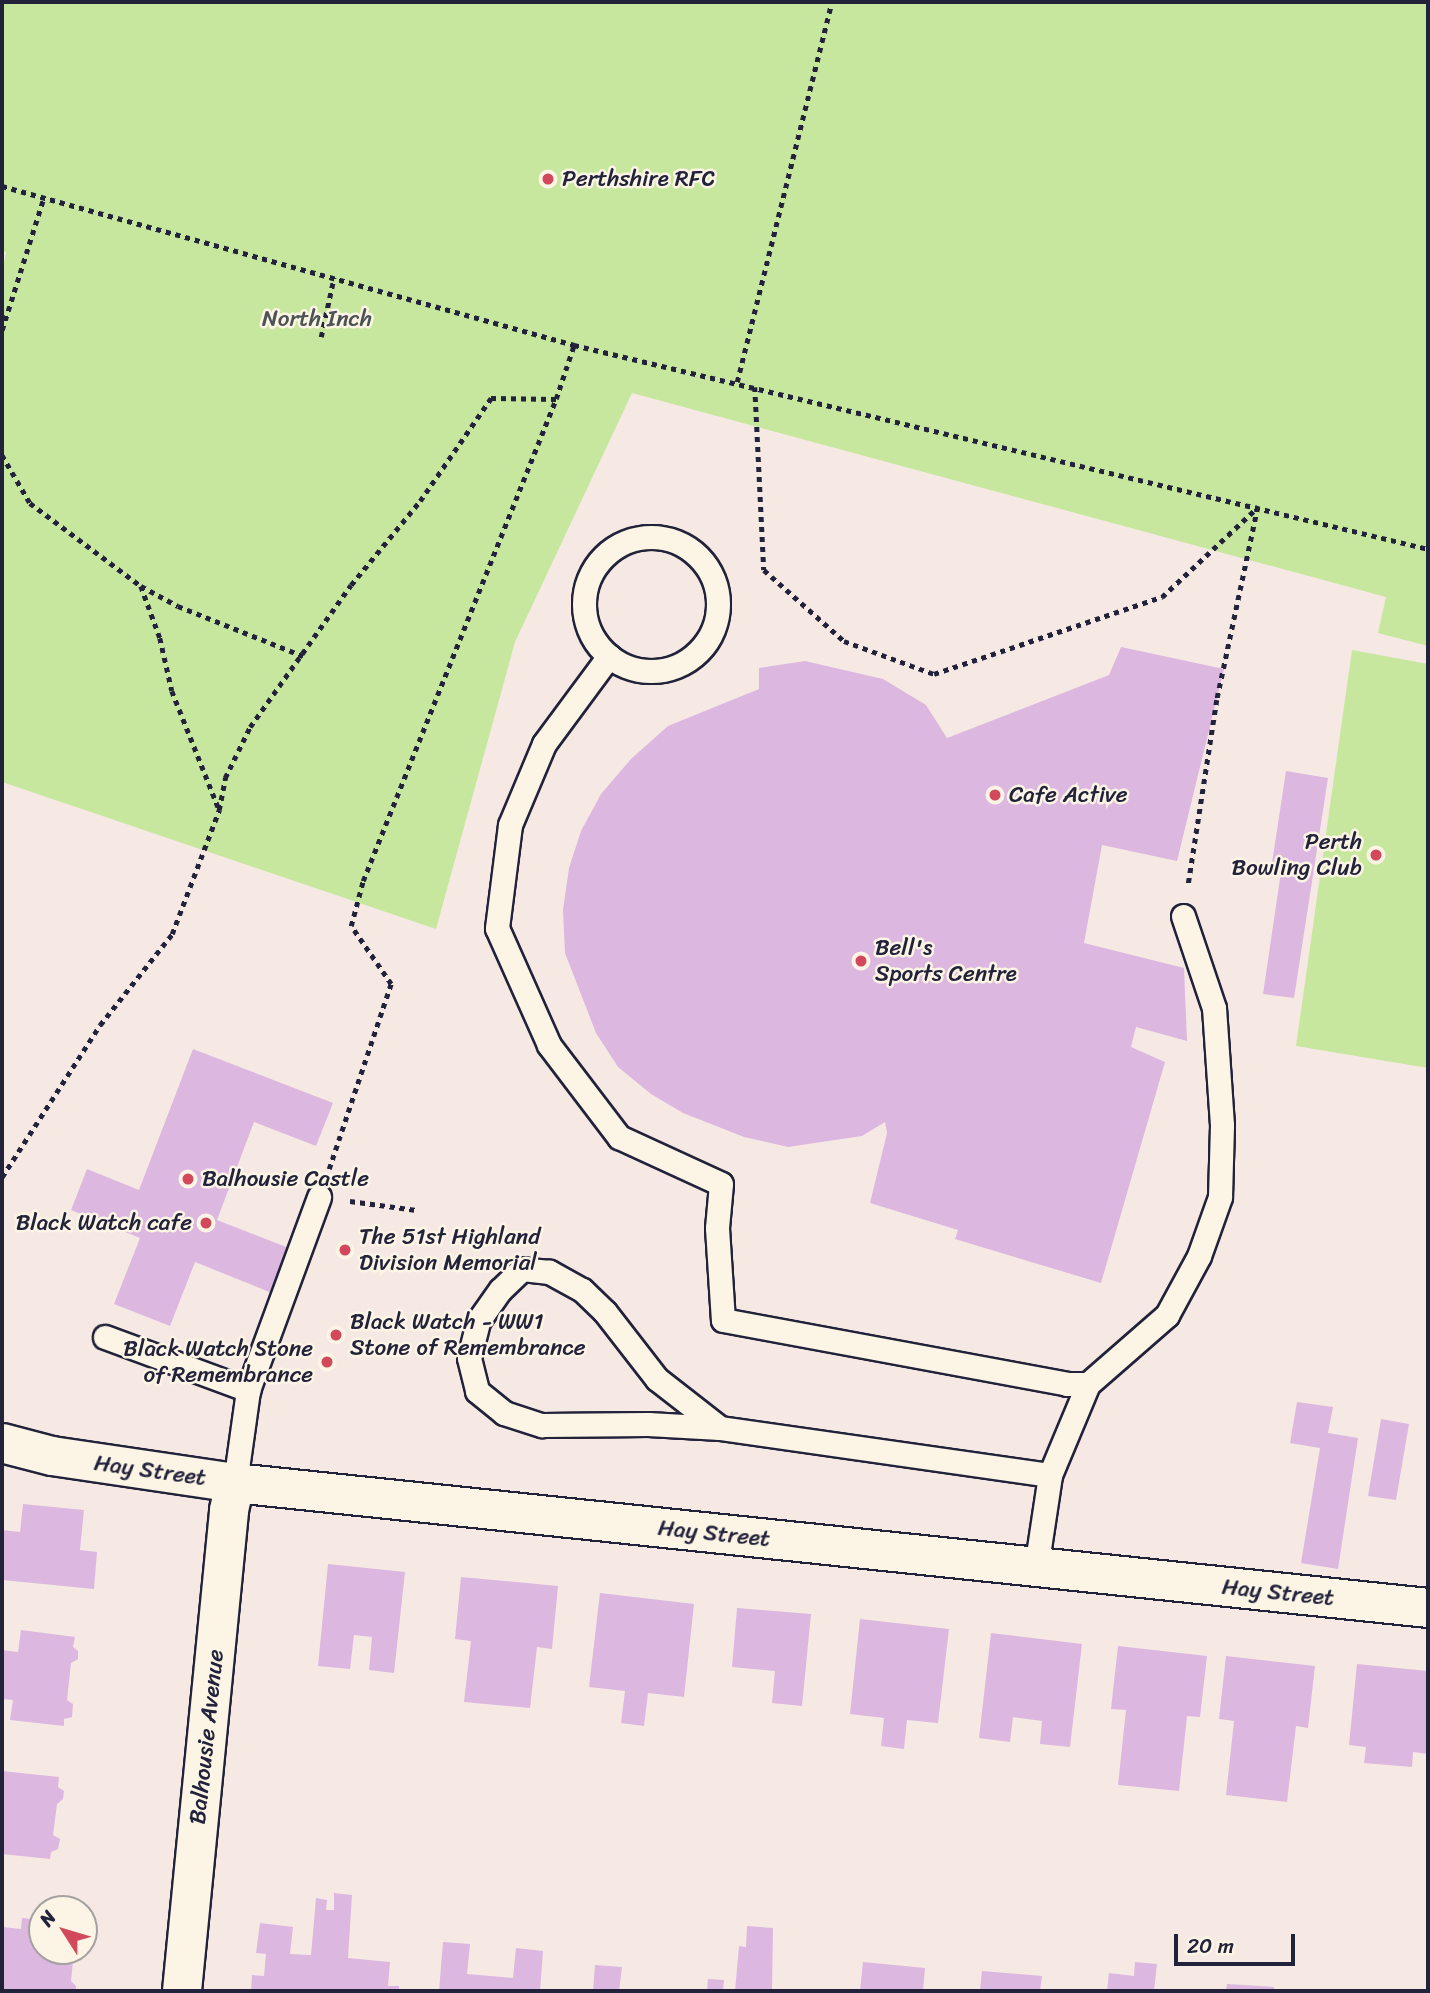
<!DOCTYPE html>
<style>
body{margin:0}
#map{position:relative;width:1430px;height:1993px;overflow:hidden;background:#f6e9e4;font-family:Sriracha,sans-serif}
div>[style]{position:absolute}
.green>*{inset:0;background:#c7e79f}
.building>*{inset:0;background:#dcb7e0}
.path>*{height:4.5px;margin-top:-2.25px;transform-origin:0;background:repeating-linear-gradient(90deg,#22223b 0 5px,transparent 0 10px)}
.roads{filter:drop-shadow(2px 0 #22223b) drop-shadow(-2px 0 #22223b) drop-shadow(0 2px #22223b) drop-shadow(0 -2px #22223b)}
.service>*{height:23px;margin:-11.5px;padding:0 11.5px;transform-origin:11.5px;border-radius:11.5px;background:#fcf5e5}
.service>.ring{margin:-11.5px;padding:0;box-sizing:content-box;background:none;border:23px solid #fcf5e5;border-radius:50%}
.minor>*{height:38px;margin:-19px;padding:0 19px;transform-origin:19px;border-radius:19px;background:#fcf5e5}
.dots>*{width:19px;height:19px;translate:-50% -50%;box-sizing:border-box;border:4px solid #fcf5e5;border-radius:50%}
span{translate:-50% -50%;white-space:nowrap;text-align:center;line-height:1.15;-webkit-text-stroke:5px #fcf5e5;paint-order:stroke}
.poi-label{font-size:23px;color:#22223b}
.left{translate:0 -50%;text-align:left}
.right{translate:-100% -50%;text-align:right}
.park-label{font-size:23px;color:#4b5354}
.street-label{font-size:23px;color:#22223b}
.frame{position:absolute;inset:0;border:4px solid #22223b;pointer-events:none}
.north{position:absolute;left:28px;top:1895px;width:70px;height:70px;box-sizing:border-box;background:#fcf5e5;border:2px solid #a5a1a1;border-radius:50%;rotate:307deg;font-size:19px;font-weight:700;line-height:28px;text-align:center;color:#22223b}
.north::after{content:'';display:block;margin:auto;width:24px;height:32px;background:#d1495b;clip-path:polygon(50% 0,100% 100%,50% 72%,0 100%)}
.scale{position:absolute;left:1174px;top:1934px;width:121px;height:32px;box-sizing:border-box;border:4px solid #22223b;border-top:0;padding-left:9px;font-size:21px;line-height:24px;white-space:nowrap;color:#22223b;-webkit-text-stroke:5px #fcf5e5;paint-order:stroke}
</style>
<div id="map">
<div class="green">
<div style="clip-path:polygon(2px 2px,1428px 2px,1428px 646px,1378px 633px,1386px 597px,632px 393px,515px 642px,436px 929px,2px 782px,2px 274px,6px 252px,2px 251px)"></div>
<div style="clip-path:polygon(1352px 650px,1428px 664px,1428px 1068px,1296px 1046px)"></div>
</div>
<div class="building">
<div style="clip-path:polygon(1121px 647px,1224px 669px,1177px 861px,1102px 845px,1084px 943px,1184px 968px,1187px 1041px,1136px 1027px,1131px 1047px,1165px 1062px,1101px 1283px,955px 1239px,958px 1230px,870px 1203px,887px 1133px,885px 1122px,862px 1136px,788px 1147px,744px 1137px,683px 1113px,651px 1094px,618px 1067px,596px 1033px,565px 953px,563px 910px,569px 868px,581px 831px,601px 794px,631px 759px,668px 726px,759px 689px,759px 668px,805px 661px,883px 679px,926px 705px,947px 738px,1109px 675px)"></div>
<div style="clip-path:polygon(1286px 771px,1328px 778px,1294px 998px,1263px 994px,1282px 865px,1272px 863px)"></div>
<div style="clip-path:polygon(193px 1049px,333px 1103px,316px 1146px,254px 1122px,217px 1220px,289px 1248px,272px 1293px,195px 1262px,170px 1326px,114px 1304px,140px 1238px,71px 1210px,87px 1169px,139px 1190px)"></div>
<div style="clip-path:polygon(1297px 1402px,1333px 1407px,1328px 1433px,1358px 1438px,1338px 1569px,1301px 1563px,1320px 1448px,1290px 1443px)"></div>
<div style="clip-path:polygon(1381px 1419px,1409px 1424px,1396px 1500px,1368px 1496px)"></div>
<div style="clip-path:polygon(23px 1504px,84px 1510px,80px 1550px,97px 1552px,94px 1589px,2px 1580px,2px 1530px,20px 1532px)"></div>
<div style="clip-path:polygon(328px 1564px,405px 1572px,394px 1673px,369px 1670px,372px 1637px,354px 1635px,350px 1669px,318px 1666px)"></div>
<div style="clip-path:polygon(461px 1577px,558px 1586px,552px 1649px,537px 1647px,530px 1708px,464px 1702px,471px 1641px,455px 1639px)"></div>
<div style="clip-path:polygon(600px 1593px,694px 1604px,684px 1697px,648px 1693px,644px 1726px,621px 1723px,625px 1691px,589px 1687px)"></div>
<div style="clip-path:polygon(737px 1608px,811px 1614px,802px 1706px,772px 1703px,775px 1671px,732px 1667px)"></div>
<div style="clip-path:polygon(860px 1619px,949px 1629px,938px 1723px,907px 1720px,904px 1749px,881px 1746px,884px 1718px,850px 1714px)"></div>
<div style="clip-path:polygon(21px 1630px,75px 1637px,73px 1647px,78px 1651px,78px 1659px,71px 1663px,67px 1700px,73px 1704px,72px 1717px,64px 1719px,64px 1726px,10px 1720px,13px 1700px,2px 1699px,2px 1650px,18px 1652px)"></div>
<div style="clip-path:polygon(991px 1633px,1082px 1644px,1070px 1747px,1040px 1744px,1042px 1721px,1013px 1717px,1010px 1742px,979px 1738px)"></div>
<div style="clip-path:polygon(1118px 1646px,1207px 1656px,1200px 1717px,1187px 1716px,1179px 1791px,1118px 1785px,1126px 1710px,1111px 1709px)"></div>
<div style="clip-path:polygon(1226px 1656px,1315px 1666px,1308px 1728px,1296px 1726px,1287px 1802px,1226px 1795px,1234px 1721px,1219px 1719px)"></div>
<div style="clip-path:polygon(1357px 1664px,1428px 1671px,1428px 1754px,1413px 1752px,1412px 1767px,1364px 1763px,1366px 1747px,1349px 1745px)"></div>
<div style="clip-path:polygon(2px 1771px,59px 1777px,58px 1787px,64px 1791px,63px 1799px,57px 1804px,53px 1835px,60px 1839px,58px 1849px,51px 1852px,50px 1859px,2px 1854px)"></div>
<div style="clip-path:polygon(334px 1893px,352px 1895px,348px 1958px,390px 1962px,388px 1986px,399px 1986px,399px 1991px,251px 1991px,252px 1975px,264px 1976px,266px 1954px,256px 1953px,260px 1923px,293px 1927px,290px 1954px,311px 1955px,316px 1898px,327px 1900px,326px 1910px,334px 1910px)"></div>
<div style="clip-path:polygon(22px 1918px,42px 1920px,42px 1951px,74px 1951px,71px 1981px,76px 1986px,76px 1991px,2px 1990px,2px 1927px,21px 1929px)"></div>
<div style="clip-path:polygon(747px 1926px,773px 1928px,772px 1991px,735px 1991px,739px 1946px,746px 1947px)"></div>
<div style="clip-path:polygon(443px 1942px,470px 1944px,467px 1974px,513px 1978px,516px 1948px,543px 1951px,540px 1991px,439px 1991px)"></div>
<div style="clip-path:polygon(863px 1962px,925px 1968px,923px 1991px,860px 1991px)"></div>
<div style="clip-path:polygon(1135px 1962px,1157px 1964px,1154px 1991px,1107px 1991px,1109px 1973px,1134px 1976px)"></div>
<div style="clip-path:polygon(595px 1965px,622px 1967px,619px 1991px,593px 1991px)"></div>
<div style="clip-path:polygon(982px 1971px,1042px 1976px,1040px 1991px,980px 1991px)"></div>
<div style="clip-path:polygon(708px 1979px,724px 1980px,723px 1991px,707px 1991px)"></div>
<div style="clip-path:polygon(1227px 1984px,1274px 1987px,1274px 1991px,1226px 1991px)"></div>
</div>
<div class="path">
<div style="left:2px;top:186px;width:594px;rotate:15.53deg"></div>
<div style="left:574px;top:345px;width:878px;rotate:13.43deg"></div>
<div style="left:2px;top:330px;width:139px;rotate:-72.5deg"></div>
<div style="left:321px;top:337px;width:61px;rotate:-77.8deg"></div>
<div style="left:737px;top:382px;width:392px;rotate:-76deg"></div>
<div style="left:755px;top:387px;width:183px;rotate:87.2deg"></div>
<div style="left:764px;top:570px;width:107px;rotate:41.6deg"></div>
<div style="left:844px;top:641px;width:96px;rotate:20.1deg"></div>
<div style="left:934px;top:674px;width:241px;rotate:-18.7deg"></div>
<div style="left:1162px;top:597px;width:132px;rotate:-43.2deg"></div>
<div style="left:1258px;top:507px;width:197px;rotate:102deg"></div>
<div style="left:1217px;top:700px;width:189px;rotate:98.8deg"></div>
<div style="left:2px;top:455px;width:56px;rotate:59.7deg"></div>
<div style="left:30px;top:503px;width:139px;rotate:36.8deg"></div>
<div style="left:141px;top:586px;width:42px;rotate:28.4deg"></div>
<div style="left:178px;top:606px;width:135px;rotate:21.8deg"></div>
<div style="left:141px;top:586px;width:55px;rotate:69.9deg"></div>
<div style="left:160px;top:638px;width:54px;rotate:77.2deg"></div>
<div style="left:172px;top:691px;width:127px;rotate:68.3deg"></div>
<div style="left:329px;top:1169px;width:195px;rotate:-71.5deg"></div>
<div style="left:391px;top:984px;width:70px;rotate:-124.6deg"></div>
<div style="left:351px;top:926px;width:47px;rotate:-75.1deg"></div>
<div style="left:363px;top:881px;width:519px;rotate:-68.18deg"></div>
<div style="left:556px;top:399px;width:57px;rotate:-71.6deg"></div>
<div style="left:2px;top:1177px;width:181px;rotate:-57.2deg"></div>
<div style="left:100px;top:1025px;width:116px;rotate:-51.6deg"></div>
<div style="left:172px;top:934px;width:133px;rotate:-69.2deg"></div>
<div style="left:219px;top:810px;width:33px;rotate:-79deg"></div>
<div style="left:225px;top:778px;width:57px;rotate:-63.9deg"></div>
<div style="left:250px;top:727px;width:174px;rotate:-54.6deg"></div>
<div style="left:351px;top:585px;width:109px;rotate:-50.6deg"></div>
<div style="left:420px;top:501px;width:125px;rotate:-55.4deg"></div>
<div style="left:491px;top:398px;width:65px;rotate:0.9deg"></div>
<div style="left:350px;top:1201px;width:67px;rotate:7.8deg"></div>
</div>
<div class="roads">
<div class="service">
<div class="ring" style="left:584px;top:537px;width:111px;height:111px"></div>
<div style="left:609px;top:656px;width:109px;rotate:126.5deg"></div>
<div style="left:544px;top:744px;width:88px;rotate:112.8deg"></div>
<div style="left:510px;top:825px;width:104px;rotate:97.2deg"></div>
<div style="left:497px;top:928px;width:128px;rotate:66deg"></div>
<div style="left:549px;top:1045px;width:116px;rotate:52.7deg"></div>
<div style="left:619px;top:1137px;width:112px;rotate:24.7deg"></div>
<div style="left:721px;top:1184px;width:44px;rotate:95.2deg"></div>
<div style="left:717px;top:1228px;width:92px;rotate:86.3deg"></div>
<div style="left:723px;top:1320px;width:350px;rotate:10.5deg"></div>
<div style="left:1067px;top:1384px;width:21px"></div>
<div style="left:105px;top:1337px;width:153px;rotate:20.3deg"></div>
<div style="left:720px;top:1428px;width:80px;rotate:-142.1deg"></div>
<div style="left:657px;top:1379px;width:85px;rotate:-127.8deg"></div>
<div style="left:605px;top:1312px;width:32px;rotate:-136deg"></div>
<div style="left:582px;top:1290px;width:38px;rotate:-151deg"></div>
<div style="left:549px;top:1272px;width:27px;rotate:-174deg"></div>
<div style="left:522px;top:1269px;width:30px;rotate:136deg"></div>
<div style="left:500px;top:1290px;width:39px;rotate:125deg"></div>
<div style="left:478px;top:1322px;width:37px;rotate:104deg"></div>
<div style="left:469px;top:1358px;width:34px;rotate:76deg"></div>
<div style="left:477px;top:1391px;width:35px;rotate:39deg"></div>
<div style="left:504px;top:1413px;width:40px;rotate:18deg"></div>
<div style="left:542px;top:1425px;width:106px;rotate:-0.5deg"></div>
<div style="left:648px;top:1424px;width:72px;rotate:3.2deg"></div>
<div style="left:720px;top:1428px;width:333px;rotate:8.1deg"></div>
<div style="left:235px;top:1483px;width:94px;rotate:-82deg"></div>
<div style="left:248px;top:1390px;width:206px;rotate:-69.8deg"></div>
<div style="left:1036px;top:1568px;width:94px;rotate:-81.4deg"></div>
<div style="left:1050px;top:1475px;width:99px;rotate:-67.3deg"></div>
<div style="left:1088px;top:1384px;width:105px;rotate:-41.1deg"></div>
<div style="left:1167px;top:1315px;width:67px;rotate:-61.5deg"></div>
<div style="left:1199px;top:1256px;width:63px;rotate:-70.4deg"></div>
<div style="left:1220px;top:1197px;width:72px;rotate:-88.4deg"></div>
<div style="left:1222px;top:1125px;width:117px;rotate:-93.9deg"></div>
<div style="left:1214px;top:1008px;width:97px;rotate:-108.6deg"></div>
</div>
<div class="minor">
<div style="left:2px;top:1443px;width:52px;rotate:14.6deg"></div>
<div style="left:52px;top:1456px;width:185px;rotate:8.4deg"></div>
<div style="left:235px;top:1483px;width:1200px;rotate:5.98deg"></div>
<div style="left:182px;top:1991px;width:483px;rotate:-84.4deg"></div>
<div style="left:229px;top:1510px;width:28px;rotate:-77deg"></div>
</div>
</div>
<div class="dots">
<div style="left:548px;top:179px;background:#d1495b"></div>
<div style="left:995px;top:795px;background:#d1495b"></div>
<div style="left:1376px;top:855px;background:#d1495b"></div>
<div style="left:861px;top:961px;background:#d1495b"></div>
<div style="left:188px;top:1179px;background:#d1495b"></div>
<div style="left:206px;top:1223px;background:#d1495b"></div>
<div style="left:345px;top:1250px;background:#d1495b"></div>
<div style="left:336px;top:1335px;background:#d1495b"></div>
<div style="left:327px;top:1362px;background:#d1495b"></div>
</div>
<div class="poi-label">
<span class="left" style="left:562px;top:179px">Perthshire RFC</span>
<span class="left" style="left:1009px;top:795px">Cafe Active</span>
<span class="right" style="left:1362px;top:855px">Perth<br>Bowling Club</span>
<span class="left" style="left:875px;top:961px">Bell's<br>Sports Centre</span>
<span class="left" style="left:202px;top:1179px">Balhousie Castle</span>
<span class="right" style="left:192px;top:1223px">Black Watch cafe</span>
<span class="left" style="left:359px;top:1250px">The 51st Highland<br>Division Memorial</span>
<span class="left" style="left:350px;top:1335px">Black Watch - WW1<br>Stone of Remembrance</span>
<span class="right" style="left:313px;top:1362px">Black Watch Stone<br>of Remembrance</span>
</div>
<div class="park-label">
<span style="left:317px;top:319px">North Inch</span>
</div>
<div class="street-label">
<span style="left:150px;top:1471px;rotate:8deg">Hay Street</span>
<span style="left:714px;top:1534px;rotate:6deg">Hay Street</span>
<span style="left:1278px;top:1593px;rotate:6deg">Hay Street</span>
<span style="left:207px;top:1737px;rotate:-84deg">Balhousie Avenue</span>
</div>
<div class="frame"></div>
<div class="north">N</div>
<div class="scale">20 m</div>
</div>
